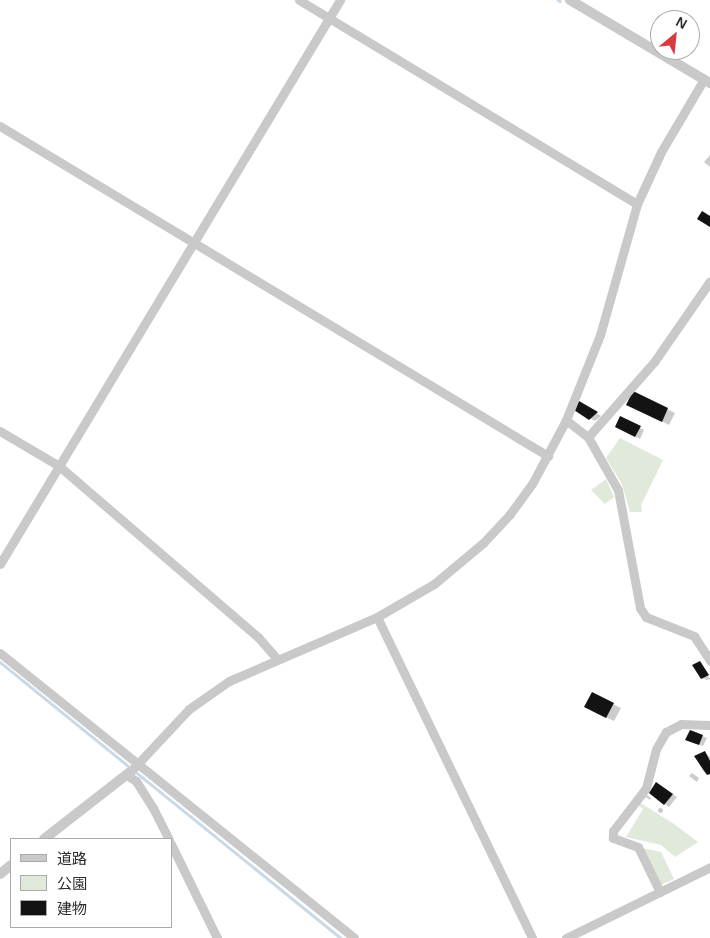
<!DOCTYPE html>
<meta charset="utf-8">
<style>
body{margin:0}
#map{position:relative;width:710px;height:938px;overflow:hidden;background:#fff;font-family:Helvetica,"Noto Sans JP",sans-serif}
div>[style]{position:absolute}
.green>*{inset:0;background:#e1e9da}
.shadow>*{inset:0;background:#0003}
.round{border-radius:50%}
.stream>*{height:2.5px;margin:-1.25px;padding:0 1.25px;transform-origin:1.25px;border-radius:1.25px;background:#c8dae7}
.building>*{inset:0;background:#131313}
.minor>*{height:9px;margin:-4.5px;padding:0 4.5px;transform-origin:4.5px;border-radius:4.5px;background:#c9c9c9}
.tertiary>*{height:10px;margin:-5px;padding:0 5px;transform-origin:5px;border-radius:5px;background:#c9c9c9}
span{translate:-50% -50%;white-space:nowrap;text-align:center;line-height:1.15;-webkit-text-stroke:5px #fff;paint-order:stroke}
.legend{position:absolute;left:10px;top:838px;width:162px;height:90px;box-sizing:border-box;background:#fff;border:1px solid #ababab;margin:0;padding:6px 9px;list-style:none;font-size:15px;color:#2c2c2c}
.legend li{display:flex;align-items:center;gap:10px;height:25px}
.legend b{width:25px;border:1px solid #ababab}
.north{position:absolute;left:650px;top:10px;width:50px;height:50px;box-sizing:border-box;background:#fff;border:1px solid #ababab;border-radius:50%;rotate:28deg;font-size:14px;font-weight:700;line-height:20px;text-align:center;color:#2c2c2c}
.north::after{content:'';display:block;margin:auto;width:18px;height:22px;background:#d63b41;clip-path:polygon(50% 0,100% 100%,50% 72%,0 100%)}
</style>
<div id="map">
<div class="green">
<div style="clip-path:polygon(620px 438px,663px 460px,641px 505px,642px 512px,630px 512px,622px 484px,606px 458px)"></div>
<div style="clip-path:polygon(606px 479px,614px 497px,605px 504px,591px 490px)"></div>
<div style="clip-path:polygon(639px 802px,674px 824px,698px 842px,675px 857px,661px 845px,626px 837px,643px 809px,637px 804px)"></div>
<div style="clip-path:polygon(642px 848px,661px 852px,674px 879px,661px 885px)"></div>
</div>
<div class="shadow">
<div style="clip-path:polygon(710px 155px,710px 167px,704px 162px)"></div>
<div style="clip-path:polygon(633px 393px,675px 413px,669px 425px,635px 408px)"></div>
<div style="clip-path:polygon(580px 403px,601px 416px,595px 421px,575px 409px)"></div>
<div style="clip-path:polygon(621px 418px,644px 430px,640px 439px,616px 426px)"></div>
<div style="clip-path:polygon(700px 662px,710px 679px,707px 680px,702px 678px)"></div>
<div style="clip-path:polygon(592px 694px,621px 708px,614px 721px,593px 711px)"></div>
<div style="clip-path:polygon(702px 736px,707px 738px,703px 746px,691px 742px)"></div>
<div style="clip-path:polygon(705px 753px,710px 757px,710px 775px,703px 771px,696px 757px)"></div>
<div style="clip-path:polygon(692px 773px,699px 778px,697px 782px,689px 776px)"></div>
<div style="clip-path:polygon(661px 787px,677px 797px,669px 807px,650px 793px)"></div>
<div style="clip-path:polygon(645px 794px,651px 798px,650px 800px,644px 796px)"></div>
<div class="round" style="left:657.5px;top:807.5px;width:5px;height:5px"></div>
</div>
<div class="stream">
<div style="left:558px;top:0;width:2px;rotate:27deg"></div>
<div style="left:0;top:662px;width:439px;rotate:39deg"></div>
</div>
<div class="building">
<div style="clip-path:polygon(702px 211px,710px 216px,710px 227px,697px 219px)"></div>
<div style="clip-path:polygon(633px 391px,668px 408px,662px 422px,626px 405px)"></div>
<div style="clip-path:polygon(579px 401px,598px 412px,589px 420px,574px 410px)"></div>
<div style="clip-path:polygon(620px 416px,641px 426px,635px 437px,615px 427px)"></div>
<div style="clip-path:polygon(700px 661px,709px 675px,701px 679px,692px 665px)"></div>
<div style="clip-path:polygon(592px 692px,614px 703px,606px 718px,584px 707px)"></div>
<div style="clip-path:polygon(690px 730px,703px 735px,699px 745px,685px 740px)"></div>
<div style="clip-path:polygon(705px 751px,710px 761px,710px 774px,707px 775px,694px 756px)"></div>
<div style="clip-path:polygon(656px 782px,673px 794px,664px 805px,649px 793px)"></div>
</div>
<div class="minor">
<div style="left:299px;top:0;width:395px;rotate:31.1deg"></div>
<div style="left:0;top:126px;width:640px;rotate:31.06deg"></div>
<div style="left:566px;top:420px;width:28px;rotate:38deg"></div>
<div style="left:588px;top:437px;width:61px;rotate:60.5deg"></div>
<div style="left:618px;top:490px;width:120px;rotate:79.4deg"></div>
<div style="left:640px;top:608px;width:11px;rotate:56deg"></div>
<div style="left:646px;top:617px;width:52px;rotate:21.6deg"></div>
<div style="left:694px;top:636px;width:30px;rotate:57deg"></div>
<div style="left:0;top:431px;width:69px;rotate:30.7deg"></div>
<div style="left:59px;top:466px;width:262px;rotate:40.7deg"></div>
<div style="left:258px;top:637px;width:30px;rotate:49deg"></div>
<div style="left:588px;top:437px;width:100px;rotate:-48.7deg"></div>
<div style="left:654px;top:362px;width:98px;rotate:-55.3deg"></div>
<div style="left:0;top:564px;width:659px;rotate:-58.92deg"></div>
<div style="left:377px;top:617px;width:356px;rotate:64.2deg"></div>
<div style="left:0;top:653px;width:454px;rotate:38.8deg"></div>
<div style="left:130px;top:772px;width:86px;rotate:-46.9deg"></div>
<div style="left:189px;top:709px;width:49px;rotate:-35deg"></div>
<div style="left:229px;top:681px;width:161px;rotate:-23.4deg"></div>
<div style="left:377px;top:617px;width:66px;rotate:-30.1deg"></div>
<div style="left:434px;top:584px;width:65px;rotate:-40deg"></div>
<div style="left:484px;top:542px;width:38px;rotate:-47deg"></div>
<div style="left:510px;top:514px;width:37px;rotate:-54deg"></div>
<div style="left:532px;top:484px;width:72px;rotate:-62deg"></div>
<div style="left:566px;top:420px;width:92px;rotate:-68.2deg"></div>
<div style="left:600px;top:335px;width:136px;rotate:-74.2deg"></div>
<div style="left:637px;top:204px;width:57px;rotate:-65.2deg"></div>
<div style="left:661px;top:152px;width:85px;rotate:-59.5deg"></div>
<div style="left:127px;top:775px;width:11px;rotate:34deg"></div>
<div style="left:136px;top:781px;width:32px;rotate:58deg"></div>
<div style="left:153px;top:808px;width:35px;rotate:63deg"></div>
<div style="left:171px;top:844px;width:105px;rotate:63.9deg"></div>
<div style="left:660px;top:892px;width:50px;rotate:-116.1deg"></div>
<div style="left:638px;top:847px;width:27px;rotate:-160deg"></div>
<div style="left:613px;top:838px;width:7px;rotate:-90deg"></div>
<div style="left:613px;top:831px;width:54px;rotate:-52.5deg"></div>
<div style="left:646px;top:788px;width:40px;rotate:-75.6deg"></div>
<div style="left:656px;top:749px;width:20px;rotate:-60deg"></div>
<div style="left:666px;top:732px;width:17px;rotate:-28deg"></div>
<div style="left:681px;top:724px;width:29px;rotate:2deg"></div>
<div style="left:566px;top:938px;width:161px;rotate:-26.2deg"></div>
</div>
<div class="tertiary">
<div style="left:570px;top:0;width:163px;rotate:30.7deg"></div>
<div style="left:44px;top:839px;width:109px;rotate:-37.9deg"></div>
<div style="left:0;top:874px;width:14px;rotate:-39deg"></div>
</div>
<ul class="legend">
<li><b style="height:6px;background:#c9c9c9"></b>道路</li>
<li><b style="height:14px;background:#e1e9da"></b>公園</li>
<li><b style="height:14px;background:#131313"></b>建物</li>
</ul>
<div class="north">N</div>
</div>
